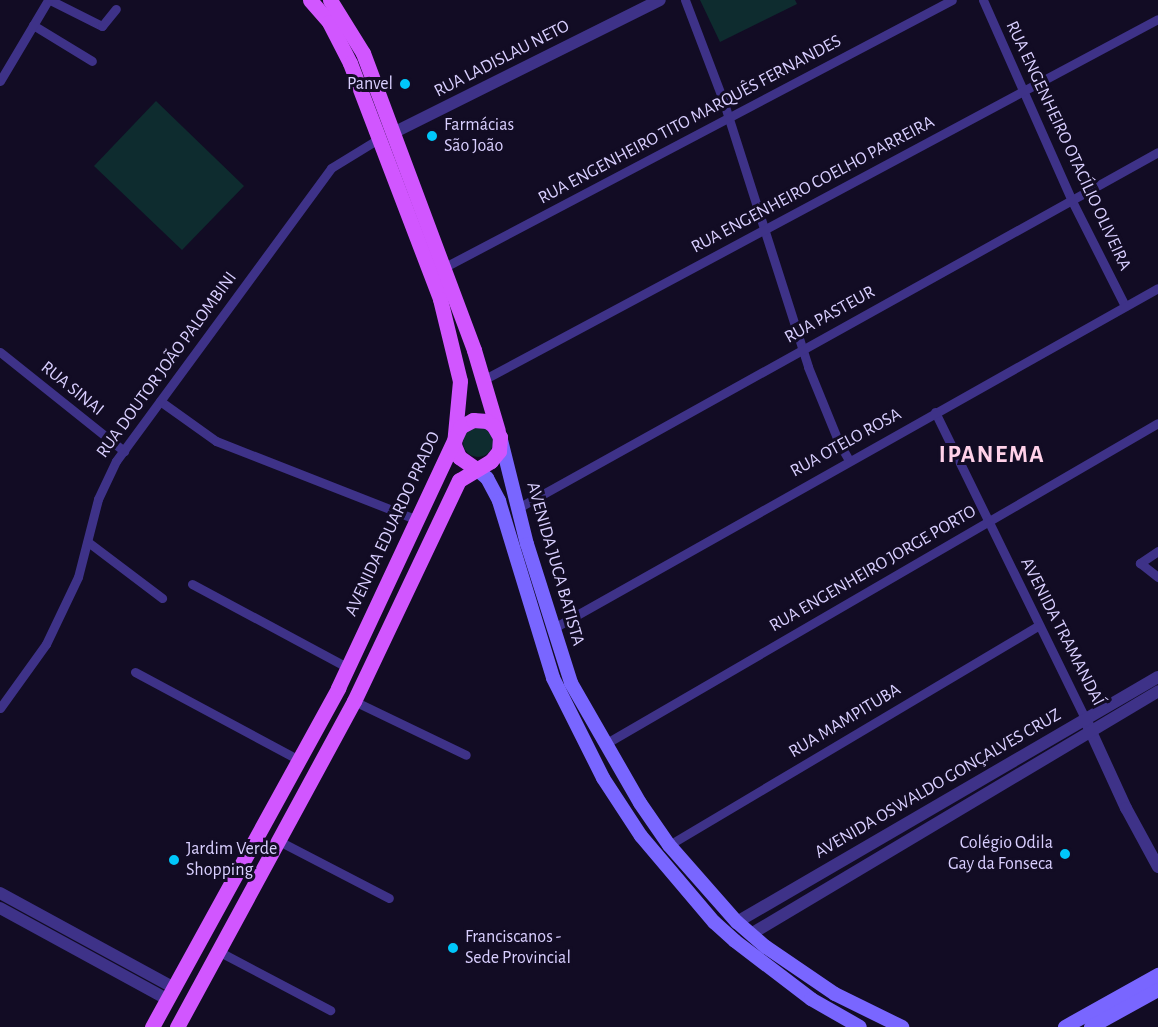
<!DOCTYPE html>
<meta charset="utf-8">
<style>
body{margin:0}
#map{position:relative;width:1158px;height:1027px;overflow:hidden;background:#120c24;font-family:"Alegreya Sans",sans-serif}
div>[style]{position:absolute}
.green>*{inset:0;background:#0e2c2f}
.round{border-radius:50%}
.minor>*{height:9px;margin:-4.5px;padding:0 4.5px;transform-origin:4.5px;border-radius:4.5px;background:#3e3288}
.tertiary>*{height:12px;margin:-6px;padding:0 6px;transform-origin:6px;border-radius:6px;background:#3e3288}
.secondary>*{height:14px;margin:-7px;padding:0 7px;transform-origin:7px;border-radius:7px;background:#7966ff}
.primary>*{height:15px;margin:-7.5px;padding:0 7.5px;transform-origin:7.5px;border-radius:7.5px;background:#d156ff}
.dots>*{width:16px;height:16px;translate:-50% -50%;box-sizing:border-box;border:3px solid #120c24;border-radius:50%}
span{translate:-50% -50%;white-space:nowrap;text-align:center;line-height:1.15;-webkit-text-stroke:6px #120c24;paint-order:stroke}
.street-label{font-size:18px;color:#d9cfff}
.poi-label{font-size:18px;color:#d9cfff}
.right{translate:-100% -50%;text-align:right}
.left{translate:0 -50%;text-align:left}
.district-label{font-size:24px;color:#ffd1e9;font-weight:700;letter-spacing:1.5px}
</style>
<div id="map">
<div class="green">
<div style="clip-path:polygon(700px 0,795px 0,797px 4px,720px 42px)"></div>
<div style="clip-path:polygon(156px 101px,244px 186px,182px 250px,94px 166px)"></div>
<div class="round" style="left:463px;top:427px;width:30px;height:30px"></div>
</div>
<div class="minor">
<div style="left:50px;top:0;width:58px;rotate:26.6deg"></div>
<div style="left:102px;top:26px;width:22px;rotate:-51deg"></div>
<div style="left:685px;top:0;width:107px;rotate:69.2deg"></div>
<div style="left:723px;top:100px;width:280px;rotate:72.3deg"></div>
<div style="left:808px;top:367px;width:82px;rotate:67.8deg"></div>
<div style="left:839px;top:443px;width:20px;rotate:60deg"></div>
<div style="left:983px;top:0;width:218px;rotate:66.1deg"></div>
<div style="left:1071px;top:199px;width:120px;rotate:63.2deg"></div>
<div style="left:33px;top:25px;width:69px;rotate:31.4deg"></div>
<div style="left:0;top:81px;width:94px;rotate:-59.3deg"></div>
<div style="left:443px;top:268px;width:575px;rotate:-27.77deg"></div>
<div style="left:0;top:352px;width:159px;rotate:38.6deg"></div>
<div style="left:483px;top:380px;width:765px;rotate:-28.14deg"></div>
<div style="left:160px;top:401px;width:69px;rotate:35.5deg"></div>
<div style="left:216px;top:441px;width:217px;rotate:21.4deg"></div>
<div style="left:935px;top:412px;width:341px;rotate:63.9deg"></div>
<div style="left:518px;top:508px;width:732px;rotate:-29.08deg"></div>
<div style="left:88px;top:542px;width:93px;rotate:37.1deg"></div>
<div style="left:1158px;top:551px;width:22px;rotate:146deg"></div>
<div style="left:1140px;top:563px;width:23px;rotate:38deg"></div>
<div style="left:192px;top:584px;width:176px;rotate:28.2deg"></div>
<div style="left:552px;top:629px;width:695px;rotate:-29.37deg"></div>
<div style="left:135px;top:672px;width:186px;rotate:28.2deg"></div>
<div style="left:354px;top:701px;width:124px;rotate:25.7deg"></div>
<div style="left:0;top:708px;width:79px;rotate:-54.3deg"></div>
<div style="left:46px;top:644px;width:74px;rotate:-64.5deg"></div>
<div style="left:78px;top:577px;width:81px;rotate:-75.6deg"></div>
<div style="left:98px;top:499px;width:42px;rotate:-64.7deg"></div>
<div style="left:116px;top:461px;width:363px;rotate:-53.7deg"></div>
<div style="left:331px;top:168px;width:57px;rotate:-31.5deg"></div>
<div style="left:605px;top:744px;width:639px;rotate:-30.13deg"></div>
<div style="left:277px;top:840px;width:126px;rotate:27.4deg"></div>
<div style="left:669px;top:845px;width:429px;rotate:-30.7deg"></div>
<div style="left:218px;top:951px;width:127px;rotate:27.8deg"></div>
</div>
<div class="tertiary">
<div style="left:393px;top:133px;width:298px;rotate:-26.5deg"></div>
<div style="left:1087px;top:723px;width:94px;rotate:65.4deg"></div>
<div style="left:1126px;top:808px;width:67px;rotate:61.5deg"></div>
<div style="left:0;top:893px;width:198px;rotate:28.6deg"></div>
<div style="left:0;top:908px;width:190px;rotate:28.6deg"></div>
<div style="left:737px;top:922px;width:487px;rotate:-30.2deg"></div>
<div style="left:751px;top:934px;width:474px;rotate:-30.8deg"></div>
</div>
<div class="secondary">
<div style="left:501px;top:440px;width:107px;rotate:76deg"></div>
<div style="left:527px;top:544px;width:146px;rotate:72.4deg"></div>
<div style="left:571px;top:683px;width:138px;rotate:60.1deg"></div>
<div style="left:640px;top:803px;width:51px;rotate:55.4deg"></div>
<div style="left:669px;top:845px;width:103px;rotate:48.6deg"></div>
<div style="left:737px;top:922px;width:38px;rotate:41deg"></div>
<div style="left:766px;top:947px;width:83px;rotate:34.3deg"></div>
<div style="left:835px;top:994px;width:75px;rotate:26.2deg"></div>
<div style="left:475px;top:468px;width:16px;rotate:40deg"></div>
<div style="left:487px;top:478px;width:26px;rotate:62deg"></div>
<div style="left:499px;top:501px;width:185px;rotate:73deg"></div>
<div style="left:553px;top:678px;width:112px;rotate:63.4deg"></div>
<div style="left:603px;top:778px;width:69px;rotate:56.8deg"></div>
<div style="left:641px;top:836px;width:113px;rotate:49.7deg"></div>
<div style="left:714px;top:922px;width:28px;rotate:42deg"></div>
<div style="left:735px;top:941px;width:96px;rotate:37.3deg"></div>
<div style="left:811px;top:999px;width:56px;rotate:29.7deg"></div>
<div style="left:1065px;top:1027px;width:107px;rotate:-29.2deg"></div>
<div style="left:1091px;top:1027px;width:77px;rotate:-28.9deg"></div>
</div>
<div class="primary">
<div style="left:310px;top:0;width:29px;rotate:49deg"></div>
<div style="left:329px;top:22px;width:46px;rotate:62.9deg"></div>
<div style="left:350px;top:63px;width:253px;rotate:69.1deg"></div>
<div style="left:440px;top:299px;width:84px;rotate:76.3deg"></div>
<div style="left:460px;top:381px;width:64px;rotate:95.4deg"></div>
<div style="left:454px;top:445px;width:13px;rotate:67deg"></div>
<div style="left:459px;top:457px;width:19px;rotate:35deg"></div>
<div style="left:330px;top:0;width:62px;rotate:58.1deg"></div>
<div style="left:363px;top:53px;width:317px;rotate:69.5deg"></div>
<div style="left:474px;top:350px;width:84px;rotate:73.5deg"></div>
<div style="left:152px;top:1027px;width:387px;rotate:-61.2deg"></div>
<div style="left:338px;top:688px;width:288px;rotate:-64.9deg"></div>
<div style="left:460px;top:427px;width:15px;rotate:-28deg"></div>
<div style="left:473px;top:420px;width:14px;rotate:4deg"></div>
<div style="left:487px;top:421px;width:7px;rotate:34deg"></div>
<div style="left:493px;top:425px;width:14px;rotate:60deg"></div>
<div style="left:500px;top:437px;width:14px;rotate:94deg"></div>
<div style="left:499px;top:451px;width:13px;rotate:129deg"></div>
<div style="left:491px;top:461px;width:37px;rotate:149deg"></div>
<div style="left:459px;top:480px;width:245px;rotate:115.4deg"></div>
<div style="left:354px;top:701px;width:371px;rotate:118.5deg"></div>
</div>
<div class="dots">
<div style="left:405px;top:84px;background:#00c7fa"></div>
<div style="left:432px;top:136px;background:#00c7fa"></div>
<div style="left:1065px;top:854px;background:#00c7fa"></div>
<div style="left:174px;top:860px;background:#00c7fa"></div>
<div style="left:453px;top:948px;background:#00c7fa"></div>
</div>
<div class="street-label">
<span style="left:502px;top:59px;rotate:-27deg">RUA LADISLAU NETO</span>
<span style="left:690px;top:120px;rotate:-28deg">RUA ENGENHEIRO TITO MARQUÊS FERNANDES</span>
<span style="left:1068px;top:146px;rotate:65deg">RUA ENGENHEIRO OTACÍLIO OLIVEIRA</span>
<span style="left:813px;top:185px;rotate:-28deg">RUA ENGENHEIRO COELHO PARREIRA</span>
<span style="left:830px;top:315px;rotate:-29deg">RUA PASTEUR</span>
<span style="left:167px;top:365px;rotate:-54deg">RUA DOUTOR JOÃO PALOMBINI</span>
<span style="left:72px;top:389px;rotate:39deg">RUA SINAI</span>
<span style="left:846px;top:443px;rotate:-29deg">RUA OTELO ROSA</span>
<span style="left:393px;top:524px;rotate:-65deg">AVENIDA EDUARDO PRADO</span>
<span style="left:555px;top:564px;rotate:74deg">AVENIDA JUCA BATISTA</span>
<span style="left:873px;top:569px;rotate:-30deg">RUA ENGENHEIRO JORGE PORTO</span>
<span style="left:1062px;top:632px;rotate:63deg">AVENIDA TRAMANDAÍ</span>
<span style="left:845px;top:721px;rotate:-31deg">RUA MAMPITUBA</span>
<span style="left:938px;top:784px;rotate:-30deg">AVENIDA OSWALDO GONÇALVES CRUZ</span>
</div>
<div class="poi-label">
<span class="right" style="left:393px;top:84px">Panvel</span>
<span class="left" style="left:444px;top:136px">Farmácias<br>São João</span>
<span class="right" style="left:1053px;top:854px">Colégio Odila<br>Gay da Fonseca</span>
<span class="left" style="left:186px;top:860px">Jardim Verde<br>Shopping</span>
<span class="left" style="left:465px;top:948px">Franciscanos -<br>Sede Provincial</span>
</div>
<div class="district-label">
<span style="left:992px;top:456px">IPANEMA</span>
</div>
</div>
